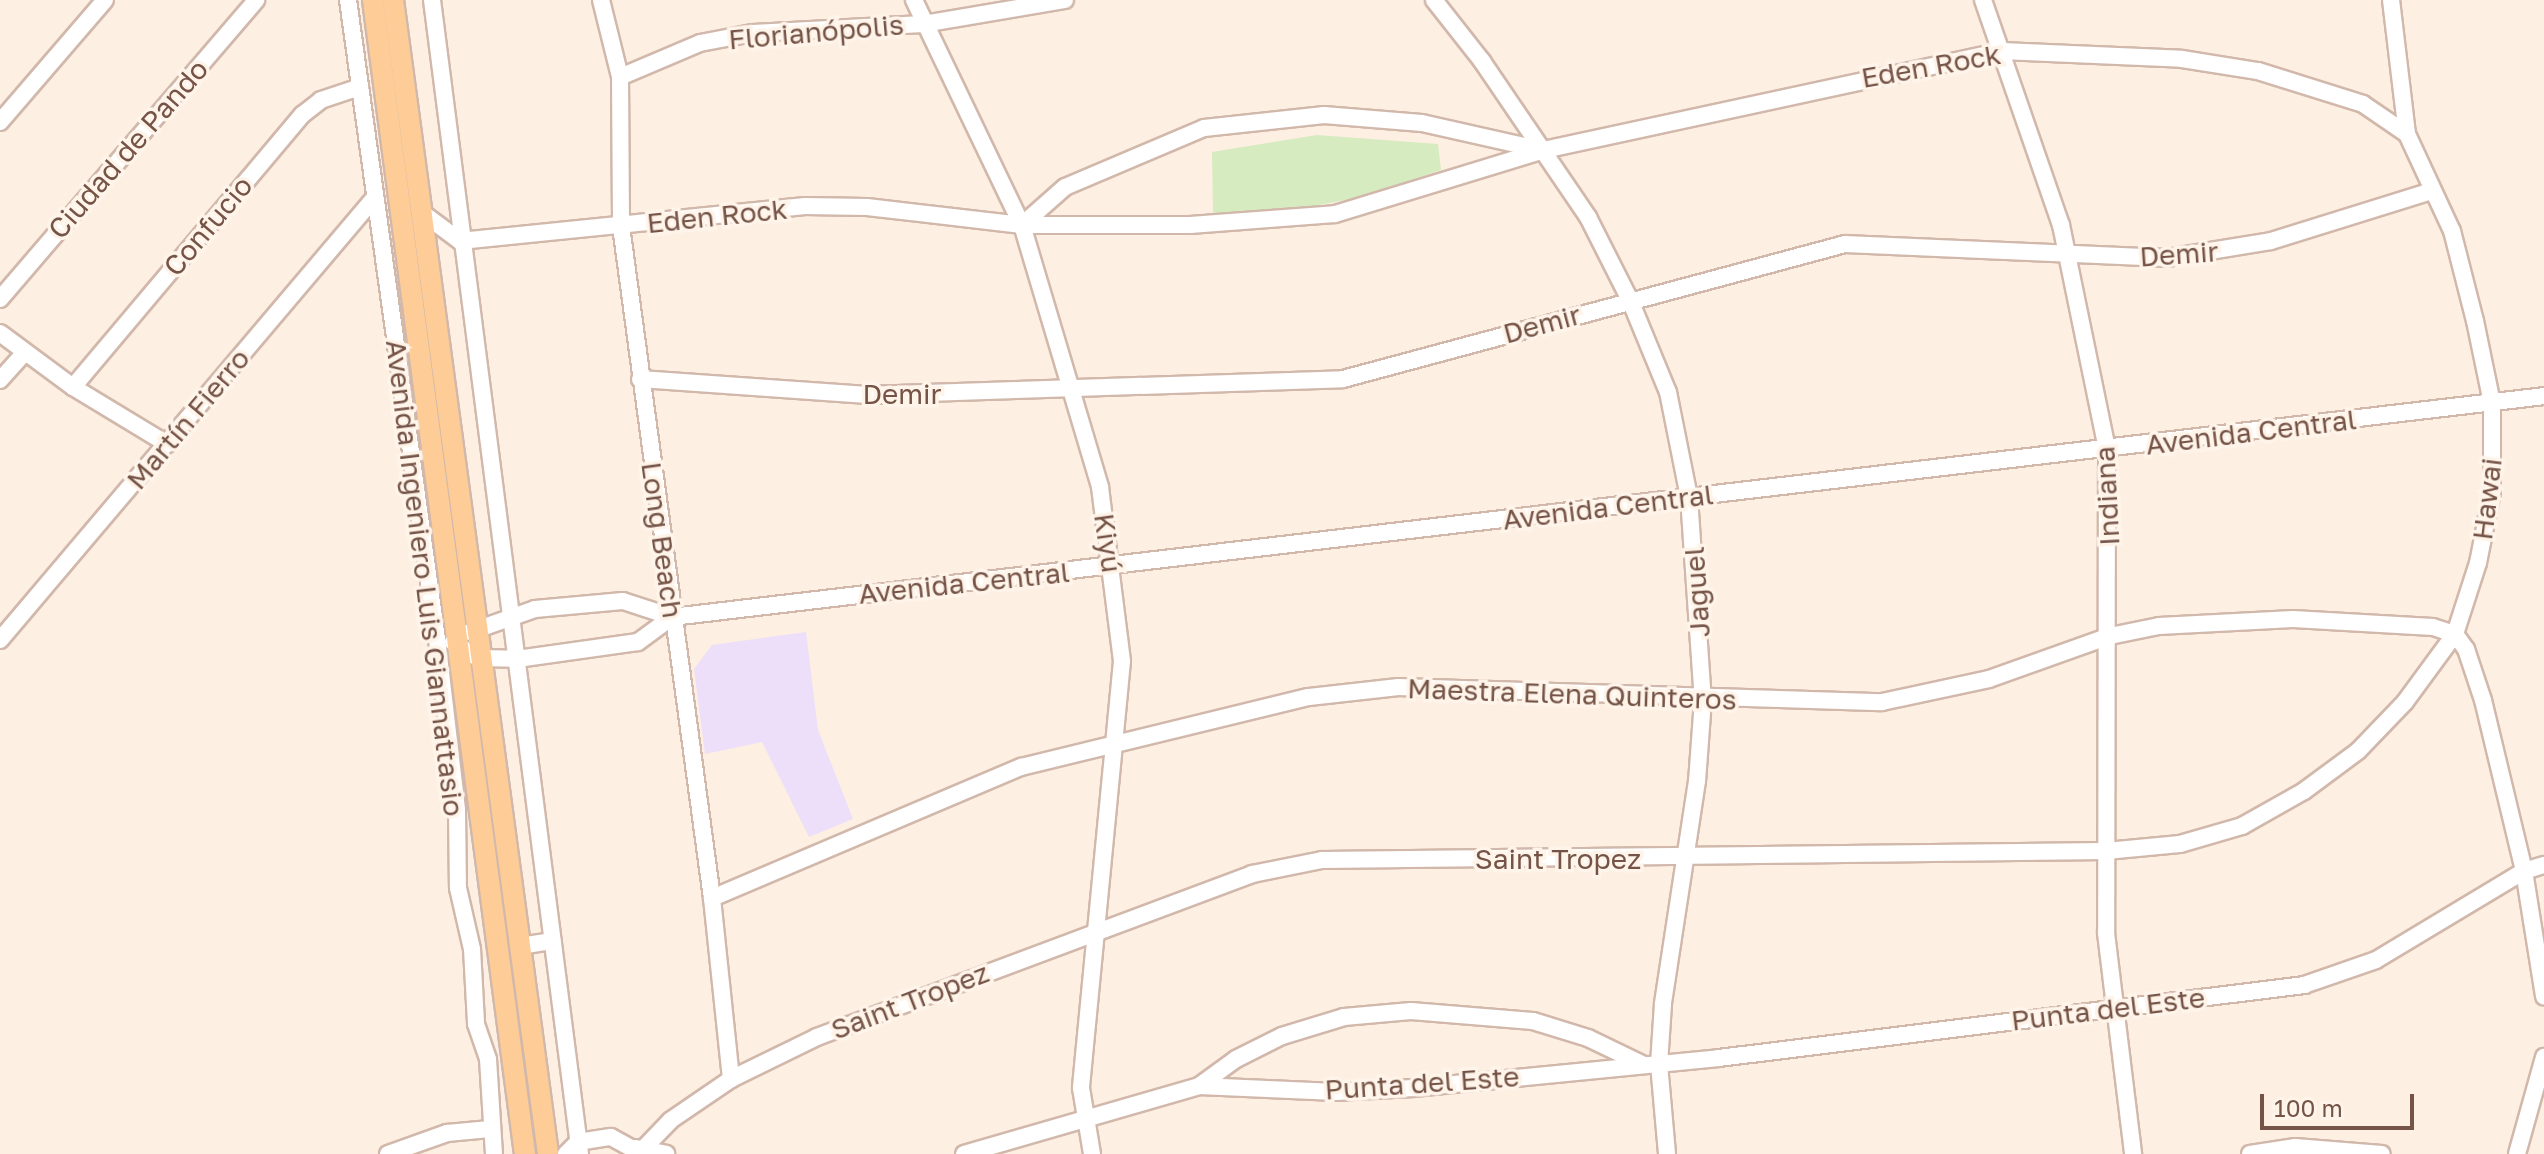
<!DOCTYPE html>
<meta charset="utf-8">
<style>
body{margin:0}
#map{position:relative;width:2544px;height:1154px;overflow:hidden;background:#fdefe2;font-family:"Golos Text",sans-serif}
div>[style]{position:absolute}
.education>*{inset:0;background:#eddff9}
.green>*{inset:0;background:#d6ebc0}
.roads{filter:drop-shadow(2px 0 #d1b8ab) drop-shadow(-2px 0 #d1b8ab) drop-shadow(0 2px #d1b8ab) drop-shadow(0 -2px #d1b8ab)}
.minor>*{height:16px;margin:-8px;padding:0 8px;transform-origin:8px;border-radius:8px;background:#fff}
.major>*{height:20px;margin:-10px;padding:0 10px;transform-origin:10px;border-radius:10px;background:#fecd97}
span{translate:-50% -50%;white-space:nowrap;text-align:center;line-height:1.15;-webkit-text-stroke:7px #fff4e9;paint-order:stroke}
.street-label{font-size:28px;color:#755347}
.scale{position:absolute;left:2260px;top:1094px;width:154px;height:36px;box-sizing:border-box;border:4px solid #755347;border-top:0;padding-left:10px;font-size:24px;line-height:28px;white-space:nowrap;color:#755347;-webkit-text-stroke:6px #fff4e9;paint-order:stroke}
</style>
<div id="map">
<div class="education">
<div style="clip-path:polygon(806px 632px,818px 730px,853px 819px,809px 837px,762px 742px,705px 754px,694px 669px,712px 645px)"></div>
</div>
<div class="green">
<div style="clip-path:polygon(1317px 135px,1438px 144px,1441px 170px,1361px 197px,1308px 207px,1213px 214px,1212px 152px)"></div>
</div>
<div class="roads">
<div class="minor">
<div style="left:348px;top:0;width:645px;rotate:82.07deg"></div>
<div style="left:437px;top:639px;width:172px;rotate:83.3deg"></div>
<div style="left:457px;top:810px;width:78px;rotate:89.3deg"></div>
<div style="left:458px;top:888px;width:63px;rotate:77.1deg"></div>
<div style="left:472px;top:949px;width:75px;rotate:86.9deg"></div>
<div style="left:476px;top:1024px;width:37px;rotate:71deg"></div>
<div style="left:488px;top:1059px;width:95px;rotate:86.4deg"></div>
<div style="left:432px;top:0;width:1163px;rotate:82.69deg"></div>
<div style="left:601px;top:0;width:79px;rotate:76.1deg"></div>
<div style="left:620px;top:77px;width:149px;rotate:89.6deg"></div>
<div style="left:621px;top:226px;width:678px;rotate:82.29deg"></div>
<div style="left:712px;top:898px;width:182px;rotate:84deg"></div>
<div style="left:914px;top:0;width:250px;rotate:64.4deg"></div>
<div style="left:1022px;top:225px;width:273px;rotate:73.4deg"></div>
<div style="left:1100px;top:487px;width:175px;rotate:82.8deg"></div>
<div style="left:1122px;top:661px;width:429px;rotate:95.5deg"></div>
<div style="left:1081px;top:1088px;width:67px;rotate:80.5deg"></div>
<div style="left:1434px;top:0;width:78px;rotate:51.8deg"></div>
<div style="left:1482px;top:61px;width:189px;rotate:55.8deg"></div>
<div style="left:1588px;top:217px;width:93px;rotate:63.2deg"></div>
<div style="left:1630px;top:300px;width:100px;rotate:67.6deg"></div>
<div style="left:1668px;top:392px;width:107px;rotate:78.7deg"></div>
<div style="left:1689px;top:497px;width:203px;rotate:86.1deg"></div>
<div style="left:1703px;top:700px;width:81px;rotate:94.2deg"></div>
<div style="left:1697px;top:781px;width:226px;rotate:98.7deg"></div>
<div style="left:1663px;top:1004px;width:60px;rotate:93.8deg"></div>
<div style="left:1659px;top:1064px;width:90px;rotate:84.9deg"></div>
<div style="left:1983px;top:0;width:238px;rotate:70.9deg"></div>
<div style="left:2061px;top:225px;width:230px;rotate:78.4deg"></div>
<div style="left:2107px;top:450px;width:483px;rotate:90.1deg"></div>
<div style="left:2106px;top:933px;width:223px;rotate:83deg"></div>
<div style="left:620px;top:77px;width:87px;rotate:-23deg"></div>
<div style="left:700px;top:43px;width:54px;rotate:-10.7deg"></div>
<div style="left:753px;top:33px;width:170px;rotate:-3deg"></div>
<div style="left:923px;top:24px;width:144px;rotate:-9.6deg"></div>
<div style="left:0;top:122px;width:161px;rotate:-49.3deg"></div>
<div style="left:421px;top:212px;width:49px;rotate:36.6deg"></div>
<div style="left:460px;top:241px;width:347px;rotate:-5.8deg"></div>
<div style="left:805px;top:206px;width:62px;rotate:0.9deg"></div>
<div style="left:867px;top:207px;width:156px;rotate:6.6deg"></div>
<div style="left:1022px;top:225px;width:168px"></div>
<div style="left:1190px;top:225px;width:145px;rotate:-4.3deg"></div>
<div style="left:1335px;top:214px;width:219px;rotate:-17deg"></div>
<div style="left:1544px;top:150px;width:469px;rotate:-12.2deg"></div>
<div style="left:2002px;top:51px;width:180px;rotate:2.5deg"></div>
<div style="left:2182px;top:59px;width:77px;rotate:9deg"></div>
<div style="left:2258px;top:71px;width:110px;rotate:17.4deg"></div>
<div style="left:2363px;top:104px;width:53px;rotate:34.3deg"></div>
<div style="left:1022px;top:225px;width:57px;rotate:-41.5deg"></div>
<div style="left:1065px;top:187px;width:151px;rotate:-23deg"></div>
<div style="left:1204px;top:128px;width:121px;rotate:-6.2deg"></div>
<div style="left:1324px;top:115px;width:98px;rotate:4.7deg"></div>
<div style="left:1422px;top:123px;width:123px;rotate:12.7deg"></div>
<div style="left:0;top:299px;width:394px;rotate:-49.4deg"></div>
<div style="left:0;top:333px;width:91px;rotate:36.5deg"></div>
<div style="left:73px;top:387px;width:110px;rotate:31.2deg"></div>
<div style="left:640px;top:379px;width:228px;rotate:4deg"></div>
<div style="left:867px;top:395px;width:476px;rotate:-1.9deg"></div>
<div style="left:1343px;top:379px;width:520px;rotate:-15.05deg"></div>
<div style="left:1845px;top:244px;width:322px;rotate:2.5deg"></div>
<div style="left:2167px;top:258px;width:105px;rotate:-9.3deg"></div>
<div style="left:2271px;top:241px;width:169px;rotate:-17.3deg"></div>
<div style="left:0;top:380px;width:36px;rotate:-48deg"></div>
<div style="left:73px;top:387px;width:356px;rotate:-49.9deg"></div>
<div style="left:302px;top:115px;width:24px;rotate:-38deg"></div>
<div style="left:321px;top:100px;width:41px;rotate:-18.4deg"></div>
<div style="left:470px;top:632px;width:69px;rotate:-19.5deg"></div>
<div style="left:535px;top:609px;width:88px;rotate:-5.2deg"></div>
<div style="left:623px;top:601px;width:52px;rotate:18.1deg"></div>
<div style="left:672px;top:617px;width:1885px;rotate:-6.73deg"></div>
<div style="left:2455px;top:634px;width:19px;rotate:54deg"></div>
<div style="left:2466px;top:649px;width:54px;rotate:71.6deg"></div>
<div style="left:2483px;top:700px;width:176px;rotate:76.5deg"></div>
<div style="left:2524px;top:871px;width:127px;rotate:80.9deg"></div>
<div style="left:0;top:640px;width:580px;rotate:-49.75deg"></div>
<div style="left:453px;top:642px;width:30px;rotate:33deg"></div>
<div style="left:478px;top:658px;width:39px;rotate:1deg"></div>
<div style="left:517px;top:659px;width:122px;rotate:-8deg"></div>
<div style="left:638px;top:642px;width:42px;rotate:-36.3deg"></div>
<div style="left:712px;top:898px;width:336px;rotate:-23deg"></div>
<div style="left:1021px;top:767px;width:296px;rotate:-13.7deg"></div>
<div style="left:1309px;top:697px;width:90px;rotate:-6.4deg"></div>
<div style="left:1398px;top:687px;width:484px;rotate:1.8deg"></div>
<div style="left:1882px;top:702px;width:109px;rotate:-12.1deg"></div>
<div style="left:1989px;top:679px;width:128px;rotate:-19.6deg"></div>
<div style="left:2110px;top:636px;width:50px;rotate:-11.5deg"></div>
<div style="left:2159px;top:626px;width:134px;rotate:-3deg"></div>
<div style="left:2293px;top:619px;width:140px;rotate:3.3deg"></div>
<div style="left:2433px;top:627px;width:23px;rotate:18deg"></div>
<div style="left:520px;top:946px;width:33px;rotate:-9deg"></div>
<div style="left:1199px;top:1086px;width:46px;rotate:-36.1deg"></div>
<div style="left:1236px;top:1059px;width:51px;rotate:-26.6deg"></div>
<div style="left:1282px;top:1036px;width:65px;rotate:-17deg"></div>
<div style="left:1344px;top:1017px;width:67px;rotate:-5.1deg"></div>
<div style="left:1411px;top:1011px;width:122px;rotate:4.7deg"></div>
<div style="left:1533px;top:1021px;width:58px;rotate:17.2deg"></div>
<div style="left:1588px;top:1038px;width:62px;rotate:25.7deg"></div>
<div style="left:645px;top:1147px;width:37px;rotate:-46deg"></div>
<div style="left:671px;top:1120px;width:73px;rotate:-34.3deg"></div>
<div style="left:731px;top:1079px;width:96px;rotate:-26deg"></div>
<div style="left:817px;top:1037px;width:465px;rotate:-20.5deg"></div>
<div style="left:1252px;top:874px;width:71px;rotate:-11.3deg"></div>
<div style="left:1322px;top:860px;width:784px;rotate:-0.66deg"></div>
<div style="left:2106px;top:851px;width:74px;rotate:-5.4deg"></div>
<div style="left:2180px;top:844px;width:65px;rotate:-16.2deg"></div>
<div style="left:2242px;top:826px;width:71px;rotate:-29.4deg"></div>
<div style="left:2304px;top:791px;width:67px;rotate:-36.5deg"></div>
<div style="left:2358px;top:751px;width:68px;rotate:-46.2deg"></div>
<div style="left:2405px;top:702px;width:84px;rotate:-53.7deg"></div>
<div style="left:2455px;top:634px;width:75px;rotate:-72.1deg"></div>
<div style="left:2478px;top:563px;width:72px;rotate:-78.8deg"></div>
<div style="left:2492px;top:492px;width:89px;rotate:-90deg"></div>
<div style="left:2492px;top:403px;width:84px;rotate:-101.7deg"></div>
<div style="left:2475px;top:321px;width:93px;rotate:-104.3deg"></div>
<div style="left:2452px;top:231px;width:107px;rotate:-114.9deg"></div>
<div style="left:2407px;top:134px;width:135px;rotate:-96.8deg"></div>
<div style="left:636px;top:1148px;width:31px;rotate:11deg"></div>
<div style="left:388px;top:1154px;width:63px;rotate:-19.6deg"></div>
<div style="left:447px;top:1133px;width:43px;rotate:-5.3deg"></div>
<div style="left:566px;top:1154px;width:17px;rotate:-45deg"></div>
<div style="left:578px;top:1142px;width:33px;rotate:-9deg"></div>
<div style="left:611px;top:1137px;width:25px;rotate:29deg"></div>
<div style="left:964px;top:1154px;width:245px;rotate:-16.1deg"></div>
<div style="left:1199px;top:1086px;width:137px;rotate:2.5deg"></div>
<div style="left:1336px;top:1092px;width:78px;rotate:-2.9deg"></div>
<div style="left:1414px;top:1088px;width:306px;rotate:-5.6deg"></div>
<div style="left:1719px;top:1058px;width:590px;rotate:-7.11deg"></div>
<div style="left:2304px;top:985px;width:76px;rotate:-19.1deg"></div>
<div style="left:2376px;top:960px;width:173px;rotate:-31deg"></div>
<div style="left:2524px;top:871px;width:21px;rotate:-17deg"></div>
<div style="left:2250px;top:1154px;width:46px;rotate:-8.8deg"></div>
<div style="left:2295px;top:1147px;width:87px;rotate:4.6deg"></div>
<div style="left:2517px;top:1154px;width:101px;rotate:-74.4deg"></div>
</div>
<div class="major">
<div style="left:373px;top:0;width:1164px;rotate:82.5deg"></div>
<div style="left:393px;top:0;width:1164px;rotate:82.35deg"></div>
</div>
</div>
<div class="street-label">
<span style="left:816px;top:32px;rotate:-5deg">Florianópolis</span>
<span style="left:1931px;top:66px;rotate:-10deg">Eden Rock</span>
<span style="left:128px;top:149px;rotate:-49deg">Ciudad de Pando</span>
<span style="left:717px;top:216px;rotate:-6deg">Eden Rock</span>
<span style="left:208px;top:226px;rotate:-50deg">Confucio</span>
<span style="left:2179px;top:254px;rotate:-4deg">Demir</span>
<span style="left:1542px;top:324px;rotate:-15deg">Demir</span>
<span style="left:902px;top:394px">Demir</span>
<span style="left:188px;top:419px;rotate:-50deg">Martín Fierro</span>
<span style="left:2251px;top:432px;rotate:-7deg">Avenida Central</span>
<span style="left:2107px;top:496px;rotate:-93deg">Indiana</span>
<span style="left:2487px;top:499px;rotate:-83deg">Hawai</span>
<span style="left:1608px;top:507px;rotate:-7deg">Avenida Central</span>
<span style="left:662px;top:540px;rotate:82deg">Long Beach</span>
<span style="left:1108px;top:543px;rotate:82deg">Kiyú</span>
<span style="left:425px;top:578px;rotate:83deg">Avenida Ingeniero Luis Giannattasio</span>
<span style="left:964px;top:583px;rotate:-6deg">Avenida Central</span>
<span style="left:1697px;top:592px;rotate:-94deg">Jaguel</span>
<span style="left:1572px;top:694px;rotate:2deg">Maestra Elena Quinteros</span>
<span style="left:1558px;top:859px">Saint Tropez</span>
<span style="left:910px;top:1001px;rotate:-21deg">Saint Tropez</span>
<span style="left:2108px;top:1009px;rotate:-7deg">Punta del Este</span>
<span style="left:1422px;top:1083px;rotate:-4deg">Punta del Este</span>
</div>
<div class="scale">100 m</div>
</div>
